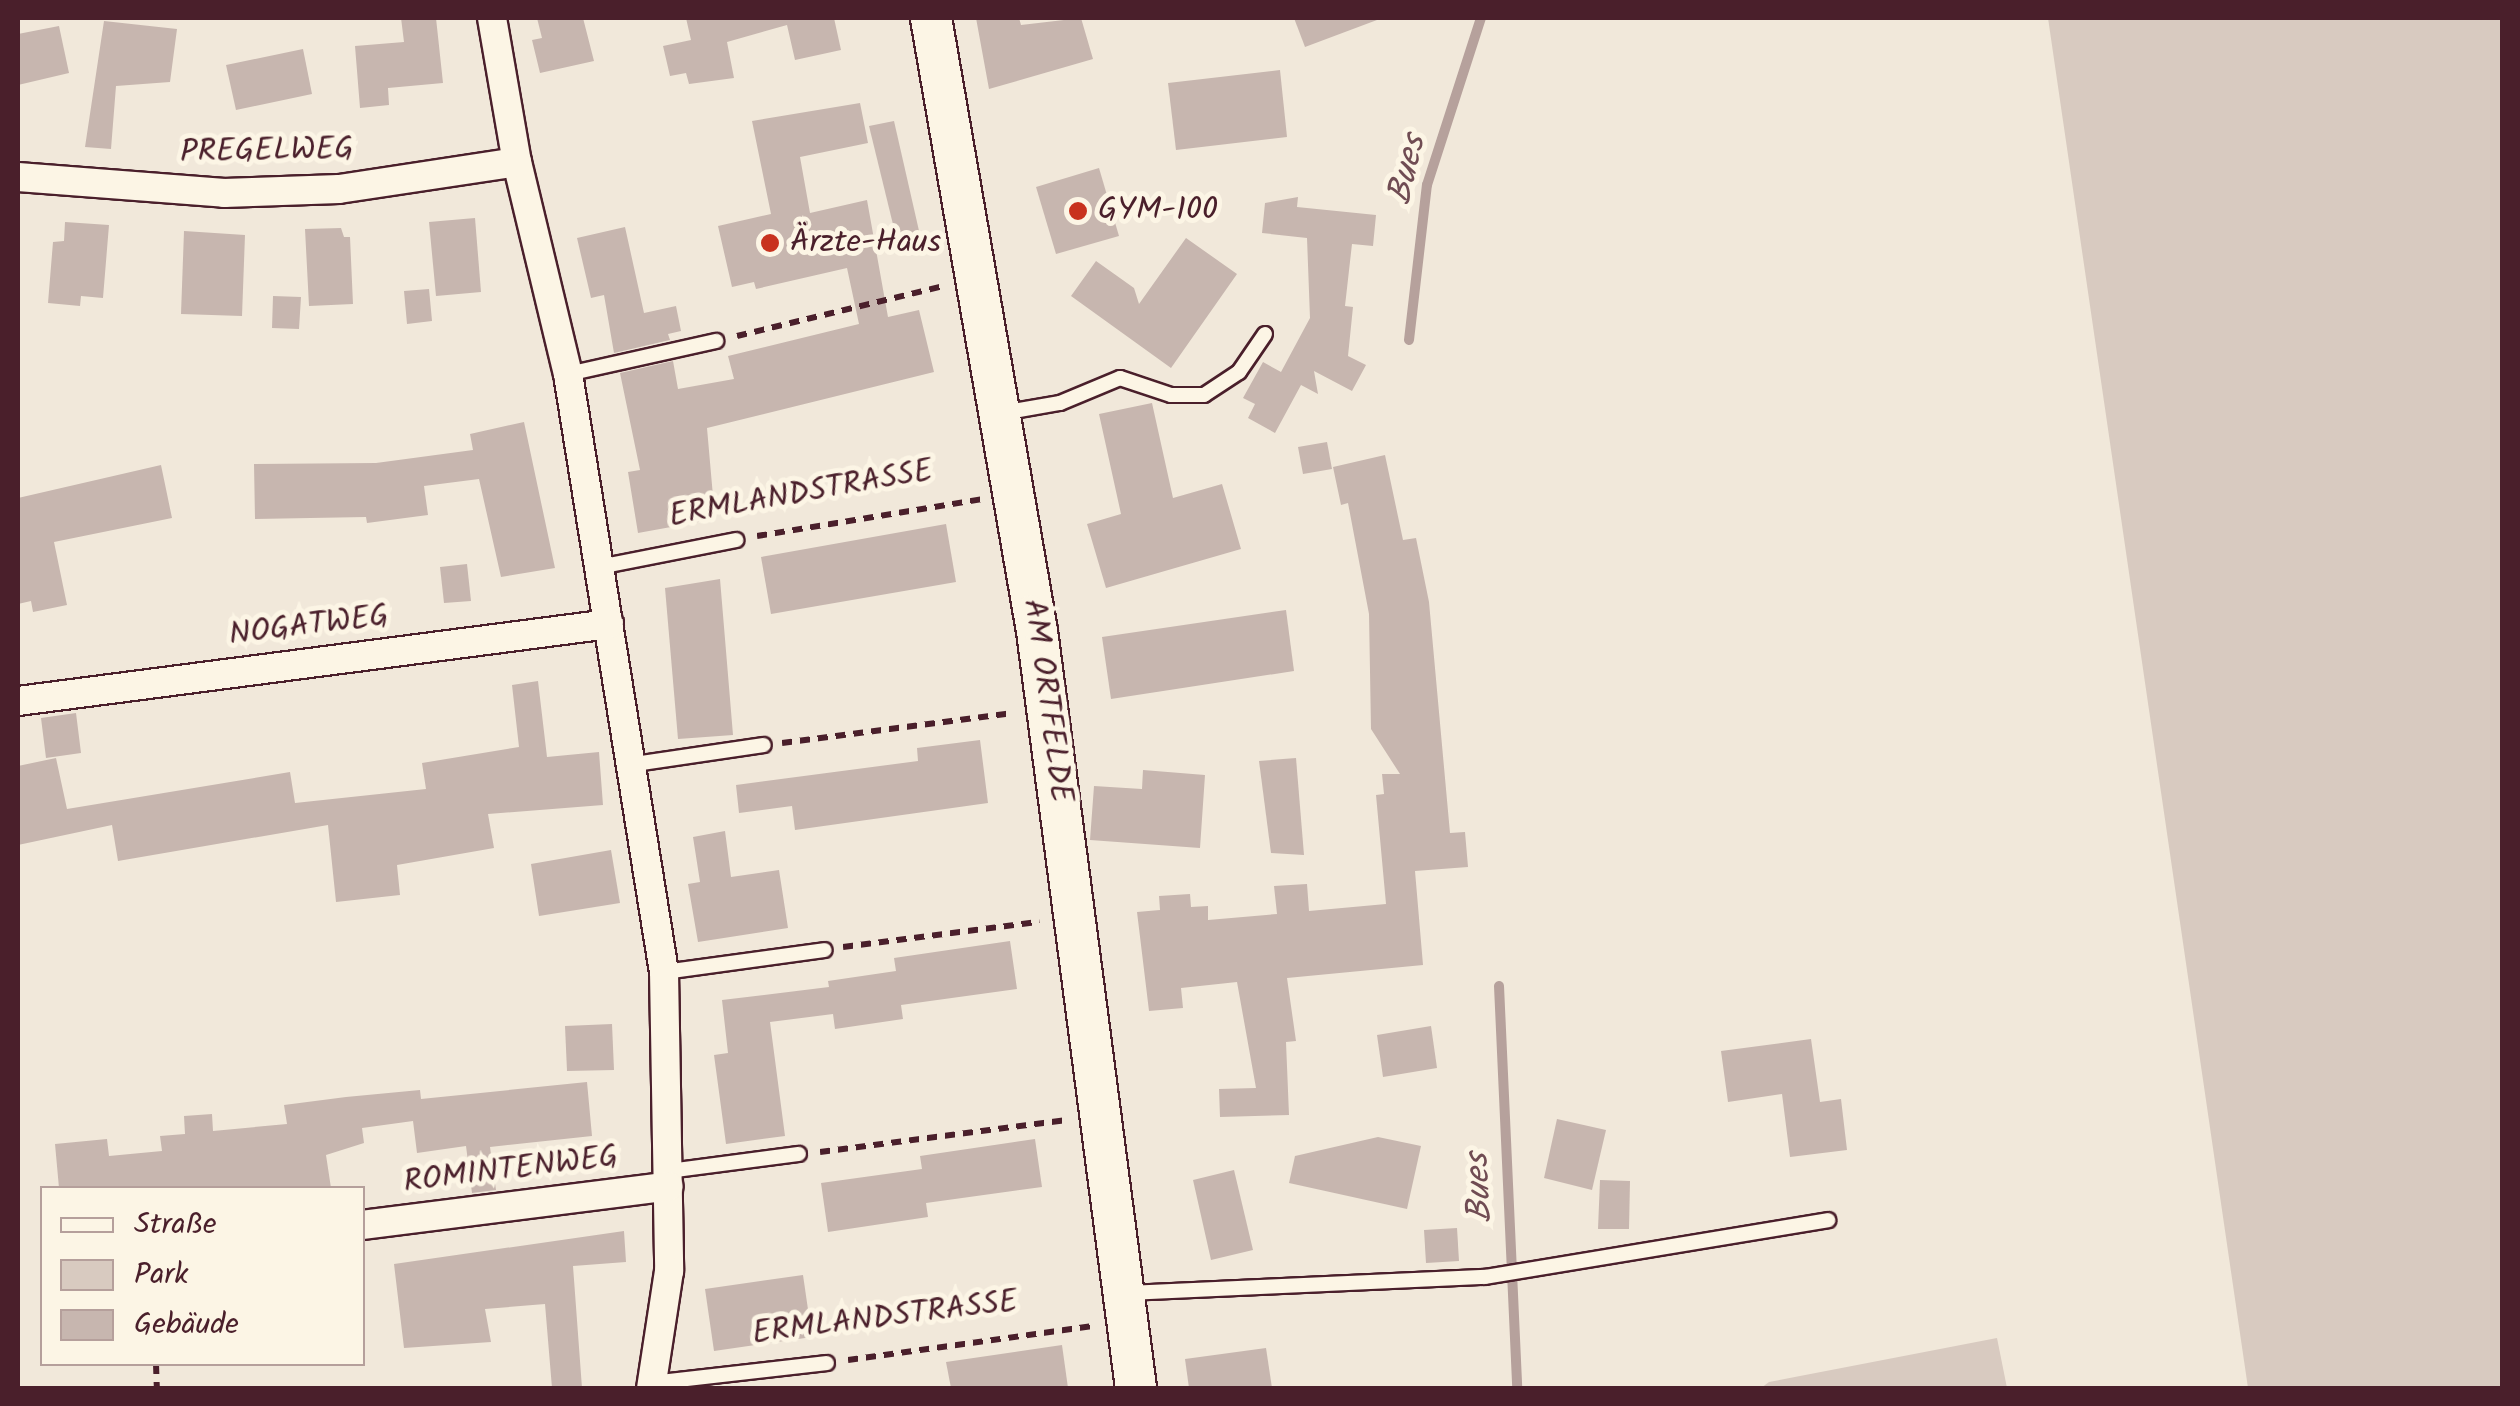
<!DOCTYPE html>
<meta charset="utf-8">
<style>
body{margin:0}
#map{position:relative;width:2520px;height:1406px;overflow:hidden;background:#f1e8da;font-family:Kalam,sans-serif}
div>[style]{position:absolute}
.green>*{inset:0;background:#d8cac0}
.stream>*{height:10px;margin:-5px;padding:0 5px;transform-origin:5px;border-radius:5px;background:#b6a19c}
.building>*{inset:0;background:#c7b6af}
.path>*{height:6px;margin-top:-3px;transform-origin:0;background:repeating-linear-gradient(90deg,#4a1f2b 0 10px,transparent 0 18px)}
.roads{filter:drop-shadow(2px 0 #4a1f2b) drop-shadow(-2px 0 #4a1f2b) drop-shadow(0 2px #4a1f2b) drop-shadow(0 -2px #4a1f2b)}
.lane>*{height:14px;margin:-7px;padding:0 7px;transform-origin:7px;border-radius:7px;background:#fcf5e5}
.street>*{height:28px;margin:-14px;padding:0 14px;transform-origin:14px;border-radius:14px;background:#fcf5e5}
.secondary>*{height:40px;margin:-20px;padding:0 20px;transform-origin:20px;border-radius:20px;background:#fcf5e5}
.dots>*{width:28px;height:28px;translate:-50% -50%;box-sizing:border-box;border:5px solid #fcf5e5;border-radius:50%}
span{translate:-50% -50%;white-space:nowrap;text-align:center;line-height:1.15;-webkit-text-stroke:10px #fcf5e5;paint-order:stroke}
.street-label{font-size:32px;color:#4a1f2b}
.poi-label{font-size:32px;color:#4a1f2b}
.left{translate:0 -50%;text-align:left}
.water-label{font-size:35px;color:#704c53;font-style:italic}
.frame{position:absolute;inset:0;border:20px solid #4a1f2b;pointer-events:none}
.legend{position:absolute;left:40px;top:1186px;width:325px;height:180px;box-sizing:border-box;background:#fcf5e5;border:2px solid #b59f9b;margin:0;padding:12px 18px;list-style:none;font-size:30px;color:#4a1f2b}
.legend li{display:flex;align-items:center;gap:20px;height:50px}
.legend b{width:50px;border:2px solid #b59f9b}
</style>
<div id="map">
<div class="green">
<div style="clip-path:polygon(2048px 18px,2502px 18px,2502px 1388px,2248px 1388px)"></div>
<div style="clip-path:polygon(1997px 1338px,2007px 1388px,1761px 1388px,1769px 1382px)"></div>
</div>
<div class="stream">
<div style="left:1409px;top:340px;width:156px;rotate:-83.4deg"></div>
<div style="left:1427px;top:185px;width:176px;rotate:-72.1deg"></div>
<div style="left:1499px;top:986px;width:402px;rotate:87.4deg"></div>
</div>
<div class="building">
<div style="clip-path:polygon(401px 18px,436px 18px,443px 83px,388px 88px,389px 105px,360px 108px,355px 46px,404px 42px)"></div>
<div style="clip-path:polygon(537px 18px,583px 18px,594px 61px,540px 73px,532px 40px,542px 38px)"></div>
<div style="clip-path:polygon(686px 18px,834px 18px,841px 50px,795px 60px,787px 25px,727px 42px,734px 78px,689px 84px,686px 73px,670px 76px,663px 46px,691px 40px)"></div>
<div style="clip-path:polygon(976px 18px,1019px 18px,1021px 25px,1081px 18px,1093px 59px,989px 89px)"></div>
<div style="clip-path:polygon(1294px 18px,1376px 18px,1377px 20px,1305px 47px)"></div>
<div style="clip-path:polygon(104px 21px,177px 29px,170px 82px,116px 86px,111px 149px,85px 147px)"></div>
<div style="clip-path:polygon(59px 26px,69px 73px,18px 85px,18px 34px)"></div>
<div style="clip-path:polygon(303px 49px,312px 94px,236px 110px,226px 65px)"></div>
<div style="clip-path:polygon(1280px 70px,1287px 137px,1176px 150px,1168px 83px)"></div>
<div style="clip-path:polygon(860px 103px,868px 143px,800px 157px,810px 213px,867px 200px,888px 317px,919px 310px,934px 372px,707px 428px,715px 519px,638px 533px,628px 472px,640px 470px,620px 373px,673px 361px,678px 389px,734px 379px,728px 356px,859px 324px,847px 268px,756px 289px,754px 282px,732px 287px,718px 226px,771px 214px,752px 121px)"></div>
<div style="clip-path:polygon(894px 121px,922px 244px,899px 249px,869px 126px)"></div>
<div style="clip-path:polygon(1099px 168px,1119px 236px,1056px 254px,1036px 187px)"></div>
<div style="clip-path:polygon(1298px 197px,1297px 207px,1376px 215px,1373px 246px,1352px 244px,1345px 306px,1353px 307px,1348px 356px,1366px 365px,1352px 391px,1314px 371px,1318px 394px,1301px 385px,1275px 433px,1248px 418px,1255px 404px,1243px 398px,1263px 362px,1281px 372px,1310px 318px,1307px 238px,1262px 233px,1265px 203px)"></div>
<div style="clip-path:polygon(475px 218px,481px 292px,436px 296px,429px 222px)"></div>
<div style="clip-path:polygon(65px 222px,109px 225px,103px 298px,81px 296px,80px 306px,48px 303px,53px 242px,64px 241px)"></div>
<div style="clip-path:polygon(625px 227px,644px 313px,676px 306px,681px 331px,668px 334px,670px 340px,614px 353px,604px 295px,591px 298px,577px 238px)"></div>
<div style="clip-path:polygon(341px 228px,344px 237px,350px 237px,353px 304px,309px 306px,305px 229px)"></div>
<div style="clip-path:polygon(184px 231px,245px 235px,242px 316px,181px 314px)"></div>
<div style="clip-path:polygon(1186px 238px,1237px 274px,1171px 368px,1071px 296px,1096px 261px,1134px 288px,1139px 304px)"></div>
<div style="clip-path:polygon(429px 289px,432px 321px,407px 324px,404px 291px)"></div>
<div style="clip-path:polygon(273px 296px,301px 297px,299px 329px,272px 328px)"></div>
<div style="clip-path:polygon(1152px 403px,1173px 498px,1222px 484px,1241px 549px,1106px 588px,1087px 524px,1121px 514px,1099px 414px)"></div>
<div style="clip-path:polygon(524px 422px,555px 568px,501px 577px,479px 479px,424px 486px,428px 515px,367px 523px,366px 517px,255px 519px,254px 464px,376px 463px,473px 450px,470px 434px)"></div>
<div style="clip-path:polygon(1327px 442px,1332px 469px,1303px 474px,1298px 447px)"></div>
<div style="clip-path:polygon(1385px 455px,1403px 540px,1416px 538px,1429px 602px,1450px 833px,1465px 832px,1468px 867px,1415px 871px,1423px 965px,1287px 978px,1296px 1041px,1286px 1042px,1289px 1115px,1220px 1117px,1219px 1089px,1256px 1088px,1237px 982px,1181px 988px,1183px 1008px,1149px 1011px,1137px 912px,1160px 910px,1159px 896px,1190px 894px,1191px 907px,1208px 906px,1208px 920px,1277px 914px,1274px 886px,1307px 884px,1309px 911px,1386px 904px,1376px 795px,1384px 794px,1382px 774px,1400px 774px,1371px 729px,1369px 614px,1348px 503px,1341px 505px,1333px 467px)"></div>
<div style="clip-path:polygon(161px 465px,172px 518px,54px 542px,67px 605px,33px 612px,31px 601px,18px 604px,18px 498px)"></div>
<div style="clip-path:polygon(946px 524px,956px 582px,771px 614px,761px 557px)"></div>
<div style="clip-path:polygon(467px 564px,471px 601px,444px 603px,440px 567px)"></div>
<div style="clip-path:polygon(720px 579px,733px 735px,678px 739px,665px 588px)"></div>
<div style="clip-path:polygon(1286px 610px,1294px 671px,1111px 699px,1102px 637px)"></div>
<div style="clip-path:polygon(538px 681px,547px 757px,599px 752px,603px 805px,488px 814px,494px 848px,397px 865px,400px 895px,336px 902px,328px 825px,118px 861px,112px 825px,18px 845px,18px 766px,56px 758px,67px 809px,290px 772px,295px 803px,426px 789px,422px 763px,519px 747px,512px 685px)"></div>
<div style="clip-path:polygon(76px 713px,81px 753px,46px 758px,41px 718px)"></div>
<div style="clip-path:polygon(980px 740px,988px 803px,795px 830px,792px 806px,739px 813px,736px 785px,918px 761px,917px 748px)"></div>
<div style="clip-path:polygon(1296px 758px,1304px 855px,1271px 853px,1259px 761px)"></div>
<div style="clip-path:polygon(1143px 770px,1205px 775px,1200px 848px,1090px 840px,1094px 786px,1142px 789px)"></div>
<div style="clip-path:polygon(725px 831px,731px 877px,779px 870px,788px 928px,698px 942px,688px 884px,700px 882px,693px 837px)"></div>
<div style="clip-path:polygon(611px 850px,620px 903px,539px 916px,531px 864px)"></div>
<div style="clip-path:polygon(1010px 941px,1017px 989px,901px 1005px,903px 1019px,835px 1029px,833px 1014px,770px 1022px,785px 1136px,726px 1144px,714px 1055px,728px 1053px,722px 1000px,829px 987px,828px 981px,896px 971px,894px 958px)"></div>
<div style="clip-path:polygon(612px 1024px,614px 1070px,567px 1071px,565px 1026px)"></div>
<div style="clip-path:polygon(1431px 1026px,1437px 1068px,1383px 1077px,1377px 1035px)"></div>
<div style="clip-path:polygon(1811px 1039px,1820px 1102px,1841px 1099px,1847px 1150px,1790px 1157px,1782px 1094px,1728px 1102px,1721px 1051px)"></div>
<div style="clip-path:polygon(587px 1082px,592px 1136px,490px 1147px,496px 1190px,472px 1193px,466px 1146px,417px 1153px,413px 1121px,362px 1128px,364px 1143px,326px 1155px,331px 1188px,59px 1188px,55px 1144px,107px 1139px,109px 1156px,162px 1151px,160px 1136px,185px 1134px,184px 1116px,212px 1114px,213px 1131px,287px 1124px,284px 1105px,346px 1097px,420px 1090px,421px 1099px)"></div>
<div style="clip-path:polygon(1557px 1119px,1606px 1130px,1592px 1190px,1544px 1178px)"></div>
<div style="clip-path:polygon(1378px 1137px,1421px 1146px,1407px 1209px,1289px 1183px,1295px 1156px)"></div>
<div style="clip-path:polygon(1035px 1139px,1042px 1187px,926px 1203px,928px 1217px,828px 1232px,821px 1183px,922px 1169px,920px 1156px)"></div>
<div style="clip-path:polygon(1234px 1170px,1253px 1250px,1211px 1260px,1193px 1180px)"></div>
<div style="clip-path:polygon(1600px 1180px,1630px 1181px,1629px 1229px,1598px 1229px)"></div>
<div style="clip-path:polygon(1457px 1228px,1459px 1261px,1426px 1263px,1424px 1230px)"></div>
<div style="clip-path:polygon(624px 1231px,626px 1262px,573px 1266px,582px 1388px,552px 1388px,545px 1304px,485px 1309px,491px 1342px,404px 1348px,394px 1264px)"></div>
<div style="clip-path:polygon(803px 1275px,812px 1337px,714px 1351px,705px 1289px)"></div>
<div style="clip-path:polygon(1062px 1345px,1068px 1388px,951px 1388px,946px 1362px)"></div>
<div style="clip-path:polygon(1266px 1348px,1272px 1388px,1189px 1388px,1185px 1359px)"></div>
</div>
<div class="path">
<div style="left:737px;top:336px;width:212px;rotate:-13.6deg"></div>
<div style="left:757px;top:536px;width:228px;rotate:-9.3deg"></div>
<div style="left:782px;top:743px;width:233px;rotate:-7.4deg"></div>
<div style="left:843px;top:947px;width:198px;rotate:-7.3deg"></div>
<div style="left:820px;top:1152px;width:247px;rotate:-7.4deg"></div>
<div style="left:848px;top:1360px;width:247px;rotate:-7.9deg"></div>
<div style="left:156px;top:1364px;width:24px;rotate:88deg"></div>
</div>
<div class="roads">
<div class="lane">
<div style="left:568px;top:374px;width:152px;rotate:-12.6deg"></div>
<div style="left:1002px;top:413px;width:59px;rotate:-9.8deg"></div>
<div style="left:1060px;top:403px;width:65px;rotate:-22.6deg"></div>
<div style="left:1120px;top:378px;width:54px;rotate:18.4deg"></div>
<div style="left:1171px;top:395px;width:33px"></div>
<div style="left:1204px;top:395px;width:42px;rotate:-33.3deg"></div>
<div style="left:1239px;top:372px;width:46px;rotate:-55.6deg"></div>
<div style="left:599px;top:567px;width:140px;rotate:-11.1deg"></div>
<div style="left:635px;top:764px;width:130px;rotate:-8.4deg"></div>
<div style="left:664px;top:972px;width:162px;rotate:-7.8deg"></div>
<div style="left:669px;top:1171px;width:131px;rotate:-7.5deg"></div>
<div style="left:1129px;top:1293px;width:356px;rotate:-2.6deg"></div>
<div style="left:1485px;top:1277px;width:348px;rotate:-9.4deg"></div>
<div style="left:652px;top:1383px;width:176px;rotate:-6.5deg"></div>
</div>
<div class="street">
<div style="left:492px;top:18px;width:146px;rotate:80.2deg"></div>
<div style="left:517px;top:162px;width:218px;rotate:76.5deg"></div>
<div style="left:568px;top:374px;width:606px;rotate:80.88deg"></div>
<div style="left:664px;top:972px;width:299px;rotate:89deg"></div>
<div style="left:669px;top:1271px;width:118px;rotate:98.7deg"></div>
<div style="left:18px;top:177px;width:207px;rotate:4.4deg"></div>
<div style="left:224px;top:193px;width:115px;rotate:-2deg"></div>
<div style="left:339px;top:189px;width:180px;rotate:-8.6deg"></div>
<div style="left:18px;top:701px;width:596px;rotate:-7.42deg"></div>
<div style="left:362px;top:1225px;width:309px;rotate:-7.2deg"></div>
</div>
<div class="secondary">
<div style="left:931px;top:18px;width:622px;rotate:80.19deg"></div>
<div style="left:1037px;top:631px;width:763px;rotate:82.55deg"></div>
</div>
</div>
<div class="dots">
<div style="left:1078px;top:211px;background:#c8321e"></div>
<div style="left:770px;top:243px;background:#c8321e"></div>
</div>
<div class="street-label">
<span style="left:267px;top:152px;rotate:-1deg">PREGELWEG</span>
<span style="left:801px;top:495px;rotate:-10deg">ERMLANDSTRASSE</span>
<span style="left:309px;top:627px;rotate:-7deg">NOGATWEG</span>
<span style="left:1046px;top:701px;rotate:82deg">AM ORTFELDE</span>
<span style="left:511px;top:1171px;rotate:-7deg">ROMINTENWEG</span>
<span style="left:885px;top:1319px;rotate:-7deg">ERMLANDSTRASSE</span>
</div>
<div class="poi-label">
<span class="left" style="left:1098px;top:211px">GYM-100</span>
<span class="left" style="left:790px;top:243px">Ärzte-Haus</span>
</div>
<div class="water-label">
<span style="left:1408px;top:170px;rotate:-77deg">Bues</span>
<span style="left:1480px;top:1188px;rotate:-93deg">Bues</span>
</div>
<div class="frame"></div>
<ul class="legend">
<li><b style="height:12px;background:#fcf5e5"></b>Straße</li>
<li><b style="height:28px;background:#d8cac0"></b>Park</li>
<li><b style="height:28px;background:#c7b6af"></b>Gebäude</li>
</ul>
</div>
